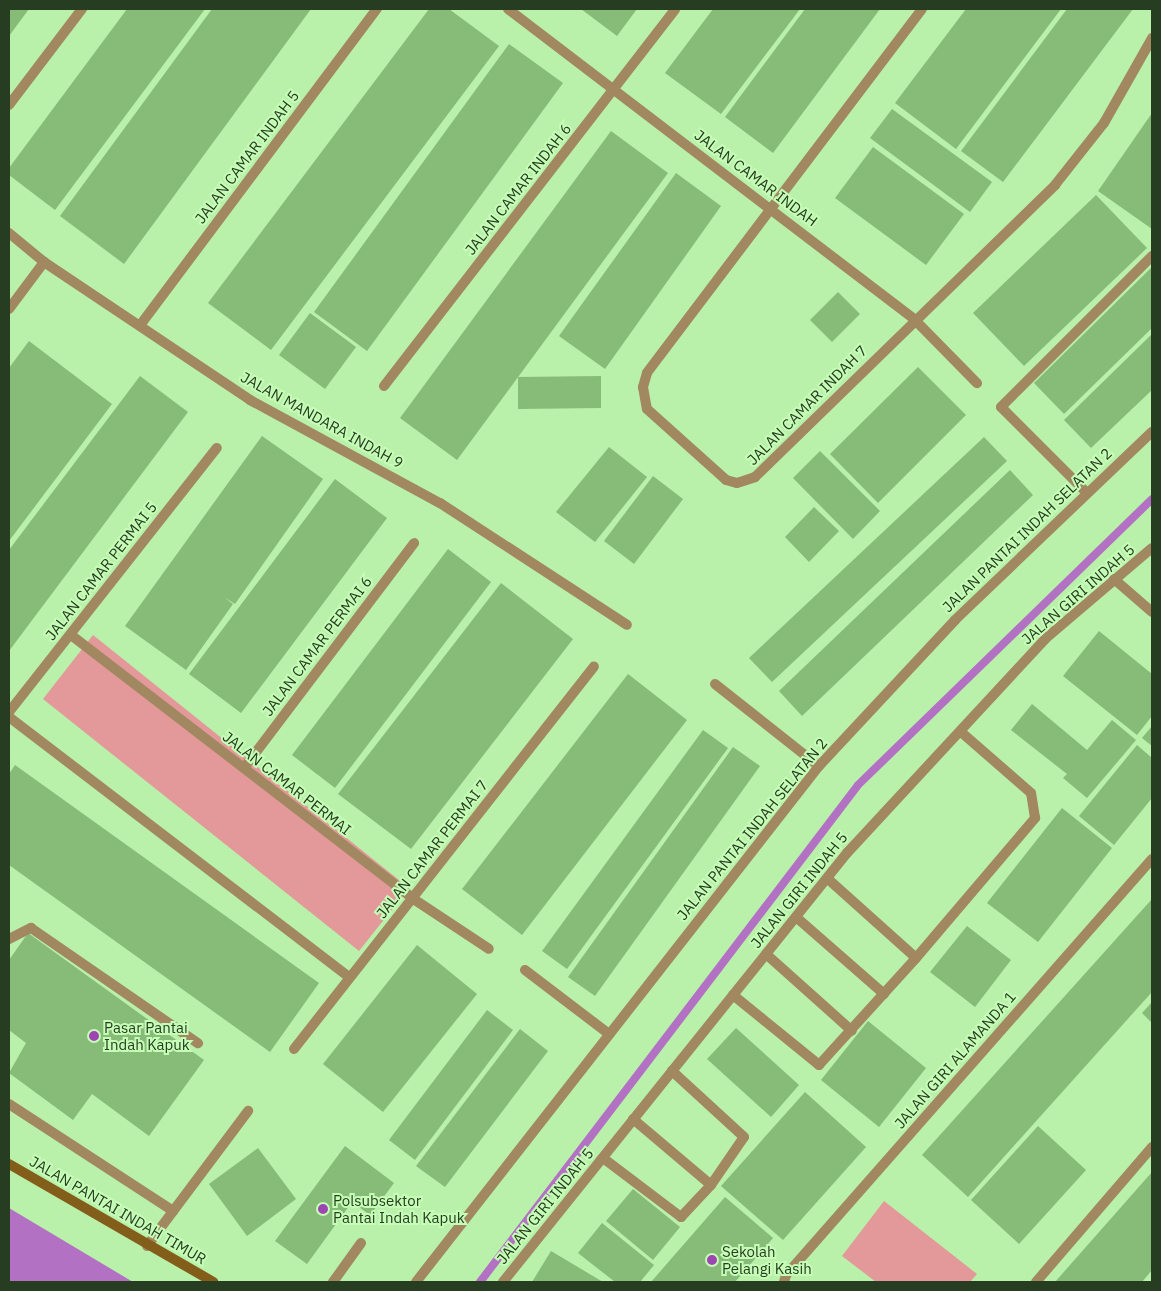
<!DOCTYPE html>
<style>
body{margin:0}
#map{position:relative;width:1161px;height:1291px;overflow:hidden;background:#b9f0aa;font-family:"IBM Plex Sans",sans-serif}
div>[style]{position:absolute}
.green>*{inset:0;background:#e39899}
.water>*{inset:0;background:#b371c4}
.stream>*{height:8px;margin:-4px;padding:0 4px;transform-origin:4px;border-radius:4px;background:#b371c4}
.building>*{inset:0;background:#86bb78}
.lane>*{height:10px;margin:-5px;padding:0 5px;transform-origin:5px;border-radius:5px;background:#a18861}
.street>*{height:10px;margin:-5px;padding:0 5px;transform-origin:5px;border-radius:5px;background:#a18861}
.secondary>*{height:10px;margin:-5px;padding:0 5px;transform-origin:5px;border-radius:5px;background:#825e1a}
.dots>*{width:14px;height:14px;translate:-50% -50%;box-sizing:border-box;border:2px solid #c6feb7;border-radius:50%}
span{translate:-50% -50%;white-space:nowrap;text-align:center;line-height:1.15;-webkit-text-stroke:4px #c6feb7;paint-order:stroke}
.street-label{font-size:15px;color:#273d21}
.poi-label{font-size:15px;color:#273d21}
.left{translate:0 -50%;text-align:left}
.frame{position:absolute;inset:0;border:10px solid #273d21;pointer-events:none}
</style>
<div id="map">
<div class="green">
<div style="clip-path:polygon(93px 635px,409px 888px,359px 951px,43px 699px)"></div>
<div style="clip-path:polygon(884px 1201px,977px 1274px,970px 1282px,876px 1282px,842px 1256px)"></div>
</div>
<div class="water">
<div style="clip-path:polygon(9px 1208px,133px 1282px,9px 1282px)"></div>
</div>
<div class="stream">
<div style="left:480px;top:1282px;width:624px;rotate:-52.74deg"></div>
<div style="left:858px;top:785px;width:410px;rotate:-44.2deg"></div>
</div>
<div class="building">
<div style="clip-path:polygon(9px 9px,29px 9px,9px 36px)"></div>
<div style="clip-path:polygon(127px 9px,205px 9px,55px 210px,9px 175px,9px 168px)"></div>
<div style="clip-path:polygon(212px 9px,311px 9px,124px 264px,60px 216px)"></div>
<div style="clip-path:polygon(429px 9px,449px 9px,499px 46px,271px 350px,208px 303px)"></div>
<div style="clip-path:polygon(581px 9px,637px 9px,617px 36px)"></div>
<div style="clip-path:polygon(713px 9px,800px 9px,721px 114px,665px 73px)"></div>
<div style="clip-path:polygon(805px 9px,880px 9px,773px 153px,725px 117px)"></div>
<div style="clip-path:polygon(966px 9px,1061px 9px,956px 149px,895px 103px)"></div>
<div style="clip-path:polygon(1067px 9px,1133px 9px,1003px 182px,961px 151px)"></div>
<div style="clip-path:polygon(509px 44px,563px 83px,367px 351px,314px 312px)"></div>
<div style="clip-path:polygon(892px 109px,992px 182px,970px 212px,870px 138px)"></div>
<div style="clip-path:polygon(1152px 113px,1152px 229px,1098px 191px)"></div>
<div style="clip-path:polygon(611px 131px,668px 173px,457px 460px,400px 418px)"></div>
<div style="clip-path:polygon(873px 147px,964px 214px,926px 265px,835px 198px)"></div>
<div style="clip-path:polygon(676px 173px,721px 206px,605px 369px,559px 336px)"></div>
<div style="clip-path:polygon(1096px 195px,1147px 248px,1024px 366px,973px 313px)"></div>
<div style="clip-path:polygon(1152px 267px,1152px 328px,1064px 414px,1034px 383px)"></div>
<div style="clip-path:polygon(838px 292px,860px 314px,832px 342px,810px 320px)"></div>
<div style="clip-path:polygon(310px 313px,356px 347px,325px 389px,279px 355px)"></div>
<div style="clip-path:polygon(1152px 334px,1152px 390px,1091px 448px,1064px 420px)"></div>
<div style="clip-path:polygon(29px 341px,112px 404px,9px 541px,9px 368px)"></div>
<div style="clip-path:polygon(918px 367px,966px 415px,878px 503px,830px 454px)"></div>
<div style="clip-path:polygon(140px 376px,188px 412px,9px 651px,9px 550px)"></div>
<div style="clip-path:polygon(601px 376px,601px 408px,518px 409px,518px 377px)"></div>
<div style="clip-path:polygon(262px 436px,323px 479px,235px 604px,224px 597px,233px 604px,186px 670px,125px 626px)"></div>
<div style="clip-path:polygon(984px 437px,1007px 461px,772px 682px,749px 658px)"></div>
<div style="clip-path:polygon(609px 447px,647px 477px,595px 542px,556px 512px)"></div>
<div style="clip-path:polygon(820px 451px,880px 511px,853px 539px,793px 478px)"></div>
<div style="clip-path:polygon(1010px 470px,1033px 495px,802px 716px,779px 691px)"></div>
<div style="clip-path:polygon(653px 476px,683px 499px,634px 564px,604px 541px)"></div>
<div style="clip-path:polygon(335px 479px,387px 518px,241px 713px,189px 674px)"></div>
<div style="clip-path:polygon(814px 507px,839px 531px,809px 562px,785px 537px)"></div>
<div style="clip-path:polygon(448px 549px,491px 582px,335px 788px,292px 755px)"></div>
<div style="clip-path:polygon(501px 583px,573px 639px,411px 849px,338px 794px)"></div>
<div style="clip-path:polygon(1099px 631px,1152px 674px,1152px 716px,1137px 735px,1063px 676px)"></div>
<div style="clip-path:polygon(628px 674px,687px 720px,522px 935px,462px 889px)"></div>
<div style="clip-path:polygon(1032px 704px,1087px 750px,1112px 720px,1136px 740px,1087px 798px,1063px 778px,1067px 774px,1011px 730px)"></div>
<div style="clip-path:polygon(1152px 726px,1152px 746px,1142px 738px)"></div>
<div style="clip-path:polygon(703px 730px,728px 748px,567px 969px,542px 951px)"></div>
<div style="clip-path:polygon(1137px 745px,1152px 758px,1152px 798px,1114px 845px,1079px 816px)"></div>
<div style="clip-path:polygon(733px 747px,760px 766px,595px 996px,568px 977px)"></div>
<div style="clip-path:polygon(15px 765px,319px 983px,270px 1052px,9px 865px,9px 774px)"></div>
<div style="clip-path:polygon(1062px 808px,1112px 848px,1038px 942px,987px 903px)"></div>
<div style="clip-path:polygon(1152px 899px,1152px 992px,968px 1197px,922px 1155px)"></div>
<div style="clip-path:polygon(967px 926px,1011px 960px,975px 1007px,930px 972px)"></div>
<div style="clip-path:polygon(28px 933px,204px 1060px,149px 1136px,92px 1094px,73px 1120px,9px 1073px,26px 1043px,9px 1030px,9px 960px)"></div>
<div style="clip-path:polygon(417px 945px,477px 994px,383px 1112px,323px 1064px)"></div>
<div style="clip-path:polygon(1152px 1002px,1152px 1023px,1142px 1013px)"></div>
<div style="clip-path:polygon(487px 1010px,513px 1030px,415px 1160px,389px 1140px)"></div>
<div style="clip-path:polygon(868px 1021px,926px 1068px,879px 1127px,821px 1080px)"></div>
<div style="clip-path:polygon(736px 1028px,799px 1085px,771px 1117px,707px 1059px)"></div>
<div style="clip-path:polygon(520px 1029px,548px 1051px,445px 1187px,416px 1166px)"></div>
<div style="clip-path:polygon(805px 1092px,866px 1147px,783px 1240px,721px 1186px)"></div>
<div style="clip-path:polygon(1038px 1126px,1086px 1170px,1019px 1244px,971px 1200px)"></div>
<div style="clip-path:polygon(345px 1146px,394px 1183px,370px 1215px,352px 1202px,307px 1264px,275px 1241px)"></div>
<div style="clip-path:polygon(258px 1148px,296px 1199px,247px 1236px,209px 1184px)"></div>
<div style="clip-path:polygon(1152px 1172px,1152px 1270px,1142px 1282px,1055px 1282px)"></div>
<div style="clip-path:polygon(633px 1189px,680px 1227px,653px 1260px,606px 1221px)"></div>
<div style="clip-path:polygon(725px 1197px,773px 1238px,735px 1282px,651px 1282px)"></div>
<div style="clip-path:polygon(602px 1223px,654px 1265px,640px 1282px,615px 1282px,578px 1253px)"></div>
<div style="clip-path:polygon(551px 1251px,603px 1282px,532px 1282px)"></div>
</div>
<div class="lane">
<div style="left:828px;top:879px;width:118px;rotate:41.9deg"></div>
<div style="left:796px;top:917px;width:117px;rotate:41.2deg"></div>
<div style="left:9px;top:939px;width:25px;rotate:-27deg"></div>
<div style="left:31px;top:928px;width:203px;rotate:34.6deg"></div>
<div style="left:766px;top:954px;width:115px;rotate:41.8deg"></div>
<div style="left:733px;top:995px;width:111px;rotate:39.1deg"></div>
<div style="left:819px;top:1065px;width:144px;rotate:-47.8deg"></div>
<div style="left:916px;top:958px;width:184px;rotate:-49.6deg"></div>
<div style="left:1035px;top:818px;width:25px;rotate:-99deg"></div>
<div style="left:1031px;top:793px;width:94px;rotate:-138.9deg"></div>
<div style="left:9px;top:1104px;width:196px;rotate:33.1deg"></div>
<div style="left:633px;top:1119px;width:102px;rotate:40.2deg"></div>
<div style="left:603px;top:1158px;width:98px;rotate:37.1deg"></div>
<div style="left:681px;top:1217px;width:44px;rotate:-46.8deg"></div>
<div style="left:711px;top:1185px;width:58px;rotate:-55.5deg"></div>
<div style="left:744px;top:1137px;width:98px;rotate:-137.5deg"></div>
<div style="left:333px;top:1282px;width:48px;rotate:-54.3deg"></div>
</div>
<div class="street">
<div style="left:508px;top:9px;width:511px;rotate:37.36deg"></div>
<div style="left:914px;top:319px;width:90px;rotate:45.5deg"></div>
<div style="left:922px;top:9px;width:456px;rotate:127.1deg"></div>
<div style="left:647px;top:373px;width:15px;rotate:106deg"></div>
<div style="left:643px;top:387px;width:22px;rotate:80deg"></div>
<div style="left:647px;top:409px;width:106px;rotate:41.9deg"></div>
<div style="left:726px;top:480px;width:11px;rotate:15deg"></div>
<div style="left:737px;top:483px;width:19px;rotate:-18deg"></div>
<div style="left:755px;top:477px;width:419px;rotate:-44.2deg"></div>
<div style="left:1055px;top:185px;width:79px;rotate:-51.7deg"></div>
<div style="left:1104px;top:123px;width:98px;rotate:-60.5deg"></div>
<div style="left:9px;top:105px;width:121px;rotate:-52.8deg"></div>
<div style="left:9px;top:233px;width:45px;rotate:39.6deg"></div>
<div style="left:44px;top:262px;width:248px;rotate:33.8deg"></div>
<div style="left:250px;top:400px;width:216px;rotate:28.5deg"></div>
<div style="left:440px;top:503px;width:223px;rotate:33.1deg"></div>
<div style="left:9px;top:309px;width:59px;rotate:-53.3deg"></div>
<div style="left:141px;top:324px;width:394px;rotate:-53.2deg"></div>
<div style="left:384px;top:386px;width:476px;rotate:-52.3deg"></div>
<div style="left:1086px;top:492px;width:120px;rotate:-135deg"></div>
<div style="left:1001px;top:407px;width:214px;rotate:-45deg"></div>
<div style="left:1114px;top:579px;width:50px;rotate:41deg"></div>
<div style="left:71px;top:635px;width:431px;rotate:37.6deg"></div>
<div style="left:412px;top:898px;width:92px;rotate:33.5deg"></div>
<div style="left:715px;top:684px;width:132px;rotate:38.3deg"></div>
<div style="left:9px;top:712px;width:336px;rotate:-51.8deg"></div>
<div style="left:9px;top:717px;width:428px;rotate:37.4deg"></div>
<div style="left:244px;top:768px;width:282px;rotate:-52.9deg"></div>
<div style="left:525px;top:970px;width:106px;rotate:37.3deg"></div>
<div style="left:294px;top:1049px;width:486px;rotate:-51.9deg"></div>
<div style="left:147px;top:1246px;width:169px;rotate:-53.2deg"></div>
<div style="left:416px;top:1282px;width:655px;rotate:-52.01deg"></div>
<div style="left:819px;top:766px;width:200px;rotate:-47deg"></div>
<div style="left:955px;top:620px;width:272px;rotate:-43.7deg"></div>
<div style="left:503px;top:1282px;width:550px;rotate:-51.28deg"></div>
<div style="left:847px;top:853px;width:292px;rotate:-47.2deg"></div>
<div style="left:1045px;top:639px;width:140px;rotate:-40.4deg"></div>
<div style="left:784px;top:1282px;width:7px;rotate:-74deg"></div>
<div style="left:786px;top:1275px;width:554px;rotate:-48.66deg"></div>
<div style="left:1036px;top:1282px;width:178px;rotate:-49.3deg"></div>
</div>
<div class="secondary">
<div style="left:9px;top:1164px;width:236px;rotate:30deg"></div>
</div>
<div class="dots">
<div style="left:94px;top:1036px;background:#9d46b3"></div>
<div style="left:323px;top:1209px;background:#9d46b3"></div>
<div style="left:712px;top:1260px;background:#9d46b3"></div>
</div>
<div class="street-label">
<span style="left:247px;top:157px;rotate:-53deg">JALAN CAMAR INDAH 5</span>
<span style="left:756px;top:178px;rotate:37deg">JALAN CAMAR INDAH</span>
<span style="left:518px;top:189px;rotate:-52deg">JALAN CAMAR INDAH 6</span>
<span style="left:807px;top:405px;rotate:-45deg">JALAN CAMAR INDAH 7</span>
<span style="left:322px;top:420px;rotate:29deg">JALAN MANDARA INDAH 9</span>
<span style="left:1027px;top:530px;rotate:-44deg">JALAN PANTAI INDAH SELATAN 2</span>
<span style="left:101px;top:571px;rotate:-52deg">JALAN CAMAR PERMAI 5</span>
<span style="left:1078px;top:594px;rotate:-41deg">JALAN GIRI INDAH 5</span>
<span style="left:317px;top:646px;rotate:-53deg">JALAN CAMAR PERMAI 6</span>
<span style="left:287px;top:783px;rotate:38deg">JALAN CAMAR PERMAI</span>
<span style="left:752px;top:829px;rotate:-51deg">JALAN PANTAI INDAH SELATAN 2</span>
<span style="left:432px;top:849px;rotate:-52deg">JALAN CAMAR PERMAI 7</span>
<span style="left:799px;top:890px;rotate:-51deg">JALAN GIRI INDAH 5</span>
<span style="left:955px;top:1060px;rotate:-49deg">JALAN GIRI ALAMANDA 1</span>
<span style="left:545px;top:1206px;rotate:-51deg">JALAN GIRI INDAH 5</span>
<span style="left:118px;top:1210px;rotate:30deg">JALAN PANTAI INDAH TIMUR</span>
</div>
<div class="poi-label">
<span class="left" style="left:104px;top:1036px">Pasar Pantai<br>Indah Kapuk</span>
<span class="left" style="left:333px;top:1209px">Polsubsektor<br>Pantai Indah Kapuk</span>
<span class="left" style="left:722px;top:1260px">Sekolah<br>Pelangi Kasih</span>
</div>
<div class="frame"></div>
</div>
